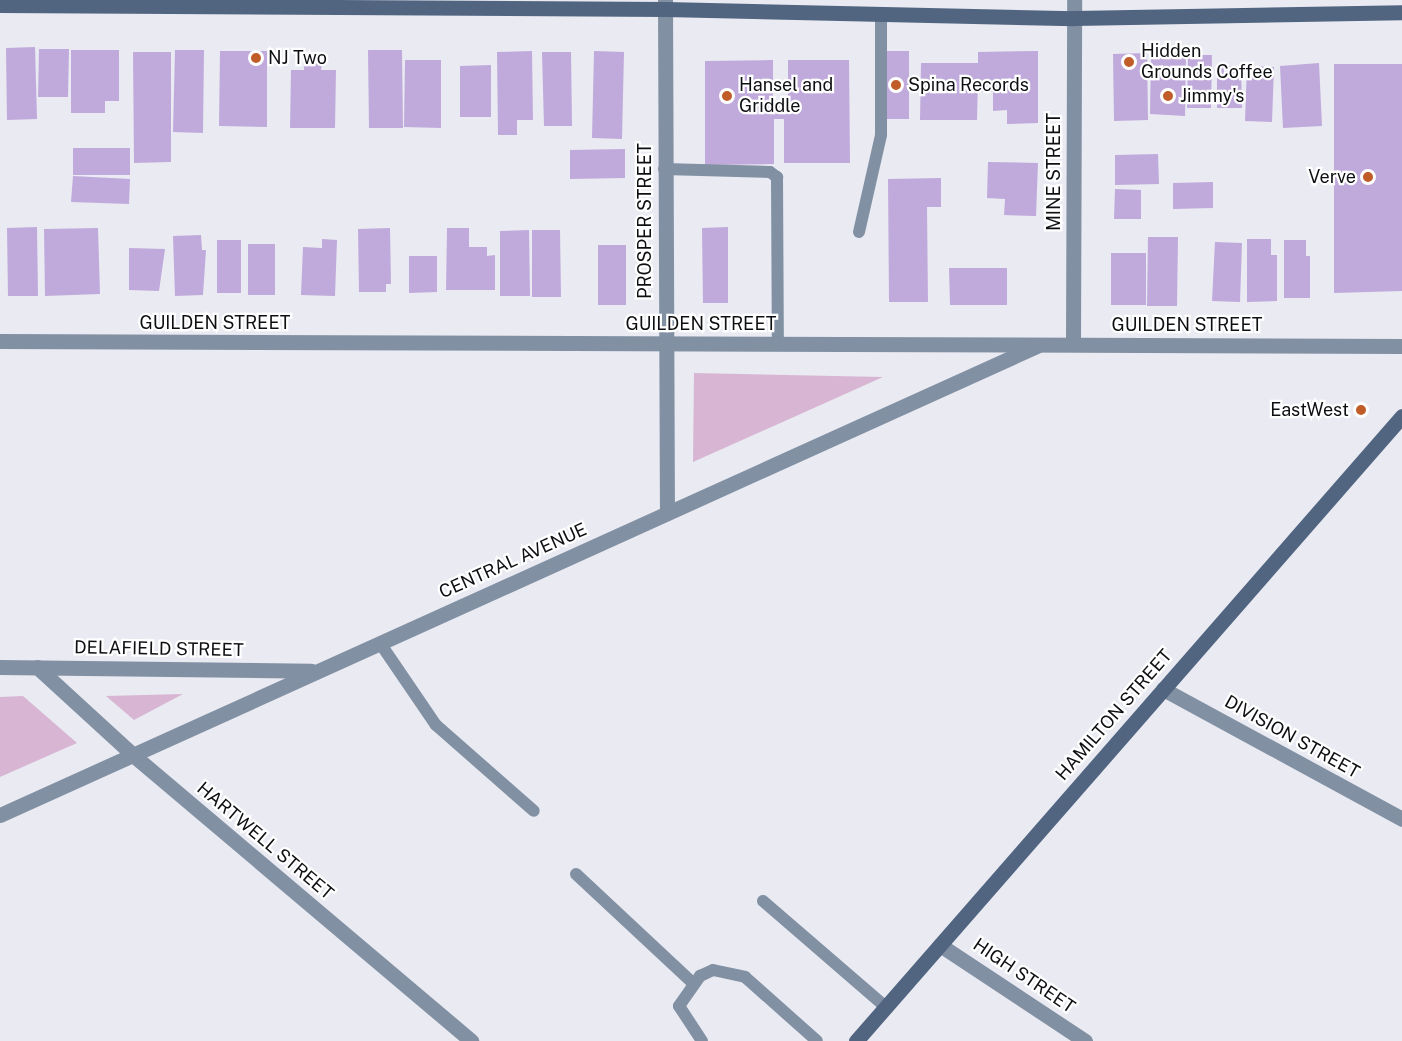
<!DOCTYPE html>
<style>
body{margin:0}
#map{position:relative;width:1402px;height:1041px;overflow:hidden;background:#e9eaf2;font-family:"Public Sans",sans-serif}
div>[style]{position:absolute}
.green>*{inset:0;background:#d8b6d3}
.building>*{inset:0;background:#c0aadb}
.lane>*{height:12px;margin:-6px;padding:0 6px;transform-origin:6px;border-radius:6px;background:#8290a3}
.street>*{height:15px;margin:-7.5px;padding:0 7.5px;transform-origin:7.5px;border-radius:7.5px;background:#8290a3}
.secondary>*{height:15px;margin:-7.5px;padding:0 7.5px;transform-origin:7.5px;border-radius:7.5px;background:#516580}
.dots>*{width:16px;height:16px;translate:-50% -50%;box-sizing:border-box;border:3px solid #fff;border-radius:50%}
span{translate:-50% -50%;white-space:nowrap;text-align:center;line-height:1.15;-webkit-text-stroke:4.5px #fff;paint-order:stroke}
.poi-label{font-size:18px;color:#0e0f12}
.left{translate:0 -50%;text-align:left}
.right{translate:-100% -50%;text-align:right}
.street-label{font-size:18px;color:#0e0f12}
</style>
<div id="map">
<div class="green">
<div style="clip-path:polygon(694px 373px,883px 377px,693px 462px)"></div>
<div style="clip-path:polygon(183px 694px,134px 720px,106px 696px)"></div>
<div style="clip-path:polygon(23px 696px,77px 743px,0 777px,0 697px)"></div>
</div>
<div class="building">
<div style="clip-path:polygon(35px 47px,37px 119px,7px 120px,6px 48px)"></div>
<div style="clip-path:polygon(39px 49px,69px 49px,68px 97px,38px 97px)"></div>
<div style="clip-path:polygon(71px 50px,119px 50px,119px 101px,105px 101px,105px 113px,71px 113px)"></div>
<div style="clip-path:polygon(175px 50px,204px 50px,203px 133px,173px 132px)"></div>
<div style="clip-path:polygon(368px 50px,402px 50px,403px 128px,369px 128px)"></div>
<div style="clip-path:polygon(220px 51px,267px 51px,267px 127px,219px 126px)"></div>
<div style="clip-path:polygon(532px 51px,533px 120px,517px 120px,517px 135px,498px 135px,497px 52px)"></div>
<div style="clip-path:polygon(594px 51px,624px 52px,622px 139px,592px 138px)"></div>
<div style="clip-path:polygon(883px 51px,909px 51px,909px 119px,883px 119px)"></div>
<div style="clip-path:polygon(1038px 51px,1038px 123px,1007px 124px,1007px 110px,993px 111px,993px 92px,978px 92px,978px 79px,977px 120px,920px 120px,921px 63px,978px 63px,978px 52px)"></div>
<div style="clip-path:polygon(133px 52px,171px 52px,171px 162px,134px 163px)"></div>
<div style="clip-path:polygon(542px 52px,571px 52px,572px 126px,544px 126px)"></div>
<div style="clip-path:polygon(1186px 52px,1185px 116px,1150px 114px,1151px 53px)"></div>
<div style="clip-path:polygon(1147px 53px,1148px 120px,1114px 121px,1113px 54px)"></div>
<div style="clip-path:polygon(1188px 55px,1212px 55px,1211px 108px,1187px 108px)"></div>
<div style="clip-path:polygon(405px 60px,441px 60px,441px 128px,404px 127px)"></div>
<div style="clip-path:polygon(773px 60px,773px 101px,788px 101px,788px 60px,849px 60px,850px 163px,784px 163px,784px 119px,774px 119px,774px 164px,705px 165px,705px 61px)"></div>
<div style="clip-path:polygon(304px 62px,322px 63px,321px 70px,336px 70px,335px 128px,290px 128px,291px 70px,304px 70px)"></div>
<div style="clip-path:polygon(1319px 63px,1322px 126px,1283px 128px,1280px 66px)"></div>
<div style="clip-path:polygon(1334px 64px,1402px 64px,1402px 291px,1334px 293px)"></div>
<div style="clip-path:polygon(491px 65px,491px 117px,460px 117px,460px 66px)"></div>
<div style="clip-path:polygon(1217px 66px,1241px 66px,1242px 108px,1217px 108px)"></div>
<div style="clip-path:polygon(1247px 66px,1274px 67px,1272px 122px,1245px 121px)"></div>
<div style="clip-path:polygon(73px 148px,130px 148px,130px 175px,73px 175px)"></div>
<div style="clip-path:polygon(625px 149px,625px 178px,570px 179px,570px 150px)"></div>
<div style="clip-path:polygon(1158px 154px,1159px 184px,1115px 185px,1115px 155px)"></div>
<div style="clip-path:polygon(988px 162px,1038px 163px,1036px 216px,1004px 215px,1005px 199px,987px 198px)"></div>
<div style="clip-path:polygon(73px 176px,130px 179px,129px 204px,71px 202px)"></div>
<div style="clip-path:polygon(941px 178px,941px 207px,927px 207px,928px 302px,889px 302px,888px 179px)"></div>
<div style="clip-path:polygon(1213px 182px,1213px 208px,1173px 209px,1173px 183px)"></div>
<div style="clip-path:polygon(1115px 189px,1141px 190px,1141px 219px,1114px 219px)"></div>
<div style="clip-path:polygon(37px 227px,38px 296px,8px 296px,7px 228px)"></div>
<div style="clip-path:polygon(728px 227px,728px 303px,703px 303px,702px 228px)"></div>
<div style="clip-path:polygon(98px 228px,100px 294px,45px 296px,44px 229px)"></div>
<div style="clip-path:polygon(390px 228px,391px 284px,386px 284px,386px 292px,359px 292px,358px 229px)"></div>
<div style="clip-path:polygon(447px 228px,469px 228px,469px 247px,487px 247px,487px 256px,495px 255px,495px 290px,446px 290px)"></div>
<div style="clip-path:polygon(529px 230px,530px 296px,500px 296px,500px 231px)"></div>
<div style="clip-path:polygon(532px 230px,560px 230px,561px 297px,532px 297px)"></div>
<div style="clip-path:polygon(201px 235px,202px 250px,206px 250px,203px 295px,175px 296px,173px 236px)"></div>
<div style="clip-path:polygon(1148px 237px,1178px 237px,1177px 306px,1147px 306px)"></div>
<div style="clip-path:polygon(322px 239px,337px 240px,335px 296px,301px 295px,303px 247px,322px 248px)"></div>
<div style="clip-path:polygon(1247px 239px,1271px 239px,1271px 255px,1277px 255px,1277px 301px,1247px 302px)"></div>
<div style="clip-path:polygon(217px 240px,241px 240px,241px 293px,217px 293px)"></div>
<div style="clip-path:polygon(1284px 240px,1306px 240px,1306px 256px,1310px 256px,1310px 298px,1284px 298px)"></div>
<div style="clip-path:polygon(1215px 242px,1242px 243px,1240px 302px,1212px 301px)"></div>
<div style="clip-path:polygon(248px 244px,275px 244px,275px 295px,248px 295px)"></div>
<div style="clip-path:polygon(598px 245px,626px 245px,626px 305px,598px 305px)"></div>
<div style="clip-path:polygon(129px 248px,165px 249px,159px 291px,129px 290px)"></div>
<div style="clip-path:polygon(1111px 253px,1146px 253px,1146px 305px,1111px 305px)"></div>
<div style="clip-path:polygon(409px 256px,437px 256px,437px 292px,409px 293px)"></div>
<div style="clip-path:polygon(949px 268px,1007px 268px,1007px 305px,950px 305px)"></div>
</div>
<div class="lane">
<div style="left:664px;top:169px;width:106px;rotate:1.6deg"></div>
<div style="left:770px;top:172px;width:9px;rotate:36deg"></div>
<div style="left:777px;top:177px;width:167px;rotate:89.7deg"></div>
<div style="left:859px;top:232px;width:99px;rotate:-77.2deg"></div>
<div style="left:881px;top:135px;width:121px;rotate:-90deg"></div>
<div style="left:380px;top:643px;width:99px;rotate:55.7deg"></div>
<div style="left:436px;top:725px;width:130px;rotate:41.3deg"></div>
<div style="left:576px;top:874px;width:161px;rotate:43deg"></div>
<div style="left:763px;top:901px;width:162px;rotate:40.8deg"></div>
<div style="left:702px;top:1041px;width:42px;rotate:-123.3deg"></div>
<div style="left:679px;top:1006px;width:37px;rotate:-55deg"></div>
<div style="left:700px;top:976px;width:14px;rotate:-25deg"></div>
<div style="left:713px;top:970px;width:33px;rotate:12deg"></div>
<div style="left:745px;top:977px;width:96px;rotate:41.6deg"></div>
</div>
<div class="street">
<div style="left:665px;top:0;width:513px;rotate:89.78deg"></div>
<div style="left:0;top:341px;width:1402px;rotate:0.2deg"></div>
<div style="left:1073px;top:344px;width:344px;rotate:-89.8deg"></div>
<div style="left:0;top:667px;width:311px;rotate:0.7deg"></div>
<div style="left:37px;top:667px;width:130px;rotate:42.5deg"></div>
<div style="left:133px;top:755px;width:443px;rotate:40.2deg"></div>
<div style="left:1163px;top:689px;width:272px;rotate:28.5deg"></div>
<div style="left:0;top:815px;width:1138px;rotate:-24.34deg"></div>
<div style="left:940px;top:945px;width:174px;rotate:33.5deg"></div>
</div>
<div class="secondary">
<div style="left:0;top:5px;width:665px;rotate:0.34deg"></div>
<div style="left:665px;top:9px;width:409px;rotate:1.3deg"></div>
<div style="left:1074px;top:18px;width:328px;rotate:-1deg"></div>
<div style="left:856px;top:1041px;width:830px;rotate:-48.86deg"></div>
</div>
<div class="dots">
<div style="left:256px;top:58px;background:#c05c27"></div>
<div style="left:1129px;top:62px;background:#c05c27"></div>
<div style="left:896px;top:85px;background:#c05c27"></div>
<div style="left:727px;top:96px;background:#c05c27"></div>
<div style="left:1168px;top:96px;background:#c05c27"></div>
<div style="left:1368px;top:177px;background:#c05c27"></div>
<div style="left:1361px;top:410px;background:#c05c27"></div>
</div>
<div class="poi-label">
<span class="left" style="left:1141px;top:62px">Hidden<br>Grounds Coffee</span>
<span class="left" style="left:268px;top:58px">NJ Two</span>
<span class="left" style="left:908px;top:85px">Spina Records</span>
<span class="left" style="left:739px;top:96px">Hansel and<br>Griddle</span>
<span class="left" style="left:1180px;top:96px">Jimmy's</span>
<span class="right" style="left:1356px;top:177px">Verve</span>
<span class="right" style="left:1349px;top:410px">EastWest</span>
</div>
<div class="street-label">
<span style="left:1054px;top:172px;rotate:-90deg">MINE STREET</span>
<span style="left:645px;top:221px;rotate:-90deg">PROSPER STREET</span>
<span style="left:215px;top:323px">GUILDEN STREET</span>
<span style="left:701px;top:324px">GUILDEN STREET</span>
<span style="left:1187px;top:325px">GUILDEN STREET</span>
<span style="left:513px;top:561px;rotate:-24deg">CENTRAL AVENUE</span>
<span style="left:159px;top:649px;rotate:1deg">DELAFIELD STREET</span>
<span style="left:1114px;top:715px;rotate:-49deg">HAMILTON STREET</span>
<span style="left:1292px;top:737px;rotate:29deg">DIVISION STREET</span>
<span style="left:265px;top:841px;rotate:40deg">HARTWELL STREET</span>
<span style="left:1024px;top:976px;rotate:34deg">HIGH STREET</span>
</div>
</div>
